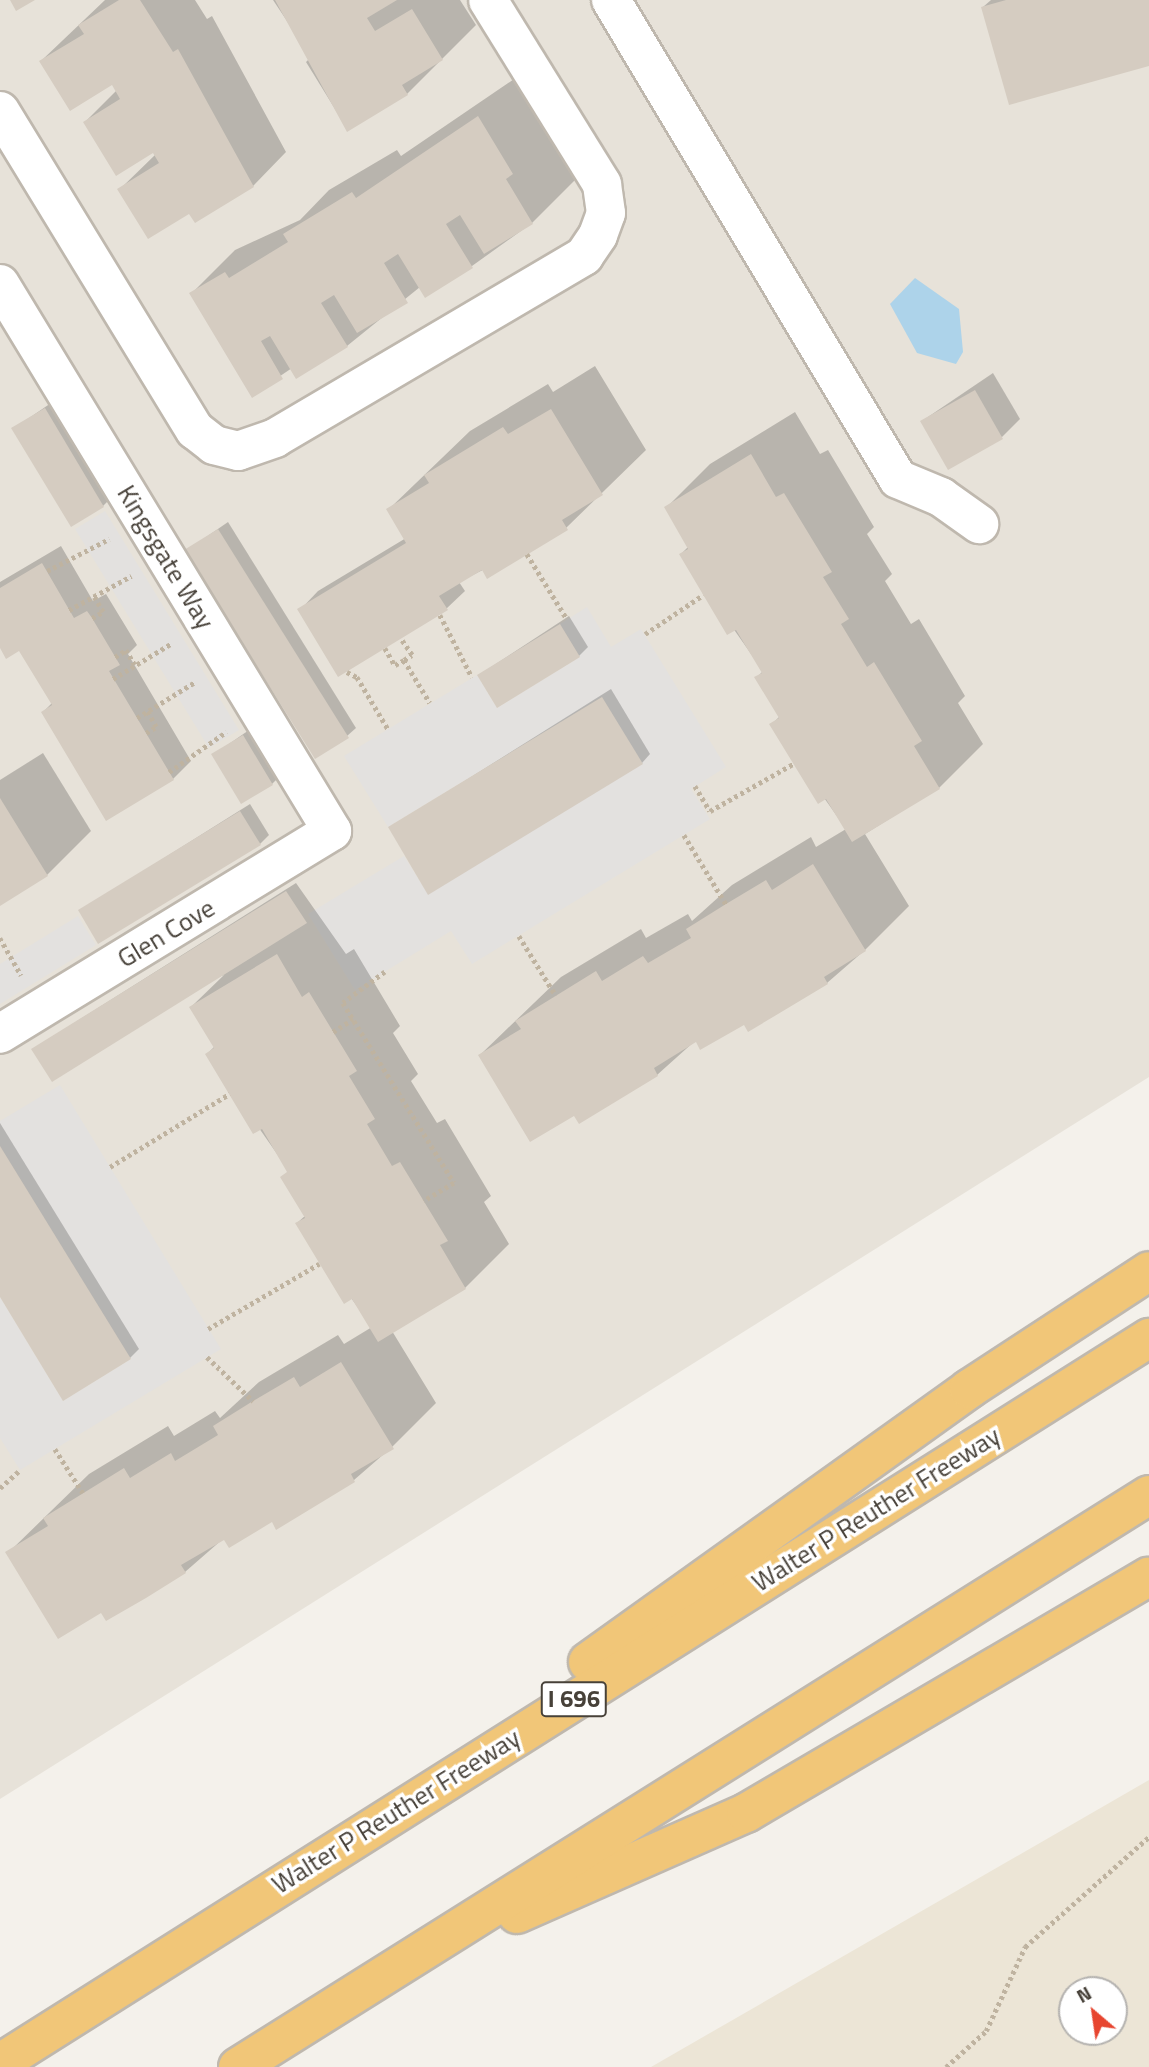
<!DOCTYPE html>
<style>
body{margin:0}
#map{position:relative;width:1149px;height:2067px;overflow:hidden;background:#f4f1eb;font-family:"Titillium Web",sans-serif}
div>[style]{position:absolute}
.residential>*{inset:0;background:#e7e2d9}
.education>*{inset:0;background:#ece5d6}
.parking>*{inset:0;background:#e3e1df}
.water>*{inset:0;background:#add3ea}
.shadow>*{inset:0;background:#0003}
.building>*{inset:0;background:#d5ccc1}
.path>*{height:4.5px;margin-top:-2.25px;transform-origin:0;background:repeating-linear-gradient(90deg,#bfb3a0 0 3.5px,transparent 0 7px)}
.roads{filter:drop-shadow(2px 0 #bfb8ae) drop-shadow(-2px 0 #bfb8ae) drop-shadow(0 2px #bfb8ae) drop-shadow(0 -2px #bfb8ae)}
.minor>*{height:38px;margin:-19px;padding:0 19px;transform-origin:19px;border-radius:19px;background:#fff}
.motorway>*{height:38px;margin:-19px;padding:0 19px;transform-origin:19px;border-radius:19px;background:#f1c678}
span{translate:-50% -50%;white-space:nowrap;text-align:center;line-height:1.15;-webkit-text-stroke:7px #fff;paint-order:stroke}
.shield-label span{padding:2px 5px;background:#fff;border:2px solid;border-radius:5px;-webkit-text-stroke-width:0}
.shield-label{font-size:24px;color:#474139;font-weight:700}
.street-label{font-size:26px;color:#474139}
.north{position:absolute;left:1058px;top:1976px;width:70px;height:70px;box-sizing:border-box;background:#fff;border:2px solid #b5b3b0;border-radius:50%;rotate:331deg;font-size:19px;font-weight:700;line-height:28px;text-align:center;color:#474139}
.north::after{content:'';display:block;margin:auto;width:24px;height:32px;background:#e7452f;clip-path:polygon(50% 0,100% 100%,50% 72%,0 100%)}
</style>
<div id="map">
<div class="residential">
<div style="clip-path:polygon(0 0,1149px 0,1149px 1077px,0 1799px)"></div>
</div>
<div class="education">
<div style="clip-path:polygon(evenodd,1149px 1780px,1149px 2067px,651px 2067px,1149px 1780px,1072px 1990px,1114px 1990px,1114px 2032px,1072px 2032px,1072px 1990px)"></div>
</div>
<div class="parking">
<div style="clip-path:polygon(105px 511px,239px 730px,209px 748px,75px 529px)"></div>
<div style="clip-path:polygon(587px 607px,611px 647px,641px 629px,726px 767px,691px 789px,710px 819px,472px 964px,451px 931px,355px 990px,308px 914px,404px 856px,428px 894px,642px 764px,602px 697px,388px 827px,344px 756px,477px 675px,497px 708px,580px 657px,560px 624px)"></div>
<div style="clip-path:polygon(78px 916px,96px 945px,0 1004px,0 964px)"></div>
<div style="clip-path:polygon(60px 1085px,221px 1349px,20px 1470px,0 1438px,0 1297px,63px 1401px,131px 1359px,0 1146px,0 1121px)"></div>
</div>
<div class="water">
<div style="clip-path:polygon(915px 278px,959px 309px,963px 352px,956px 364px,917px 353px,890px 304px)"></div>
</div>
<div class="shadow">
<div style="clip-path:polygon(105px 0,195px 0,207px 19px,212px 16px,286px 152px,253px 186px,189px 211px,119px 190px,156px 154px,85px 122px,117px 90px,113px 82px,41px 61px)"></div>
<div style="clip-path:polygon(273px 0,460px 0,476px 25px,407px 94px,348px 130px,306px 62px,311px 57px)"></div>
<div style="clip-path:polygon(991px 0,1149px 0,1149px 64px,983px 7px)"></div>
<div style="clip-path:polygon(523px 73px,576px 179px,532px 223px,472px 266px,420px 287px,347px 346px,292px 368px,252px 395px,191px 294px,235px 250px,300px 220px,329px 190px,397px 150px,401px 156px)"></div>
<div style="clip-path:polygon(595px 366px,646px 450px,566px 528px,459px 582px,465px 591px,446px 609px,300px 610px,318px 591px,406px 538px,388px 510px,470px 431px,548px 384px,553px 392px)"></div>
<div style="clip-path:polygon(993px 373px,1020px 419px,1002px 437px,922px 421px)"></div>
<div style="clip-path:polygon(54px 401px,112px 497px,103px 506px,13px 429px)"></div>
<div style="clip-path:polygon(795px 412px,820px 454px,828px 450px,874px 527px,867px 534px,892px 574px,885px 581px,911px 624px,919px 619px,965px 696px,958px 703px,983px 744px,939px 788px,865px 834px,909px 906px,865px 950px,827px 983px,696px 1040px,657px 1075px,575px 1113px,480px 1055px,561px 977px,641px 929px,646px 938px,688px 914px,692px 921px,732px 885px,811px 837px,816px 847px,846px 829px,772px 724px,780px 716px,757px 677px,763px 671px,681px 554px,689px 546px,666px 508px,710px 464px)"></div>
<div style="clip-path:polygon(228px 522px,356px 728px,347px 736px,186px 551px)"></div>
<div style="clip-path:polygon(61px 546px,93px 601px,106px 594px,137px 645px,128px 654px,191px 761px,173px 779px,43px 712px,52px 703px,20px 648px,0 645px,0 582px)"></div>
<div style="clip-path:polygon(569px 616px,588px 647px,579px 656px,479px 675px)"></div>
<div style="clip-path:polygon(611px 689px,650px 754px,642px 763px,390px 828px)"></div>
<div style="clip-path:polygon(252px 728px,281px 775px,272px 784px,213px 755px)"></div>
<div style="clip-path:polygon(43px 753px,91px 831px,47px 875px,0 904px,0 780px)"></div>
<div style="clip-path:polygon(250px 804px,269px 835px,260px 844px,80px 911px)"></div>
<div style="clip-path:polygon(296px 883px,346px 954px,354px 949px,400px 1026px,393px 1033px,418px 1074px,411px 1081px,437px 1123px,445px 1119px,491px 1196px,484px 1202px,509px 1244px,465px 1288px,392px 1331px,436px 1403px,392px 1447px,354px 1480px,277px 1527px,272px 1519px,224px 1538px,185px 1572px,102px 1610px,8px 1553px,89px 1474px,168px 1426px,174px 1436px,215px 1411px,220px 1418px,259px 1382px,338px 1335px,344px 1344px,372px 1327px,297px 1223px,306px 1215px,289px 1171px,207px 1054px,215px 1046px,191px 1007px,224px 975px,33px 1049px)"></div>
<div style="clip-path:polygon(0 1123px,139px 1349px,130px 1358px,0 1294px)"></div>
</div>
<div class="building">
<div style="clip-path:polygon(10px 0,35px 0,16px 11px)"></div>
<div style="clip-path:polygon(119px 0,140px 0,173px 52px,178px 49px,254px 187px,195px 223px,189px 214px,148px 239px,117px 189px,159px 163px,153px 153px,116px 176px,83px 122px,120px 99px,112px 85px,70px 111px,39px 61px,84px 34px,78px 25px)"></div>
<div style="clip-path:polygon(275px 0,397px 0,367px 18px,375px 31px,412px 9px,443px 60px,402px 85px,408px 95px,347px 132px)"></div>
<div style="clip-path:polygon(1006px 0,1149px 0,1149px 66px,1009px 105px,981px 7px)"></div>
<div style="clip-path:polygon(478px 116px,513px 174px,506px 179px,533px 224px,484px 254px,460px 215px,446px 224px,473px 268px,425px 298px,398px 254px,384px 263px,408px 303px,357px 333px,334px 295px,321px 303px,348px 347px,296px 379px,270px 336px,261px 341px,283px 379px,252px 398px,189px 293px,225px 272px,229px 278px,288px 242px,283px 234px,352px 192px,356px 198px)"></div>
<div style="clip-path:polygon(975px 390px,1003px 439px,948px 470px,920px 421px)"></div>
<div style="clip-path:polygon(45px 408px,104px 507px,71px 527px,11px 428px)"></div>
<div style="clip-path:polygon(551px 409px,603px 495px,562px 520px,568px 530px,487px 579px,482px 570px,439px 596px,448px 610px,338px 677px,297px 609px,406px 543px,386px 509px,429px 483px,424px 475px,503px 427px,508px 434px)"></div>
<div style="clip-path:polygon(751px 454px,776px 497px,784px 493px,832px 572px,823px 577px,849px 619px,841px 624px,867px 667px,874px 662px,922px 741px,914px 746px,940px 789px,852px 842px,826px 799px,818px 804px,769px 724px,779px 718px,754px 677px,762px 673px,736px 630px,727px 635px,679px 554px,688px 549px,664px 507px)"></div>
<div style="clip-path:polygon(218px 529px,349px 738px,315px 759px,184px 550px)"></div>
<div style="clip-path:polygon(42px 563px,74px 618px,87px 611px,92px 618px,120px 665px,109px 671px,174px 780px,106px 821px,41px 712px,52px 705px,19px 651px,6px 659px,0 648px,0 588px)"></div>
<div style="clip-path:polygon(560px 624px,580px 657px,497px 708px,477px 675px)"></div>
<div style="clip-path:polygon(602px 697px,643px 764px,428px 895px,388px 827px)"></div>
<div style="clip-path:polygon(243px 735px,273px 785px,241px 804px,211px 754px)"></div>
<div style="clip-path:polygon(0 798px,48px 876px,0 906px)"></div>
<div style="clip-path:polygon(240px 811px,261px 845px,98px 944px,78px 910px)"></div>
<div style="clip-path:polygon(813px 864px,866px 951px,824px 977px,828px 984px,748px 1032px,744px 1025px,700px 1050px,696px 1042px,654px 1068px,658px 1076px,579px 1124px,574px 1116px,530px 1142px,478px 1055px,521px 1029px,515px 1021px,596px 971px,602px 981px,643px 956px,648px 963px,691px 938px,686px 929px,726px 904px,766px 880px,772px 890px)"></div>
<div style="clip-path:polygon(286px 891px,307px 923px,52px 1082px,31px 1049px)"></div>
<div style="clip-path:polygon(277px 954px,302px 997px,309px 992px,357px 1071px,349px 1076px,375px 1119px,367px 1124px,392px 1166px,400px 1162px,448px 1241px,440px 1245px,466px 1289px,378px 1342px,352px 1299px,344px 1304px,295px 1223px,305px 1218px,280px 1177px,287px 1172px,262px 1129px,253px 1134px,205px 1054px,214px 1048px,189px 1007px)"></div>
<div style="clip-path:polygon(0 1146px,131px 1359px,63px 1401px,0 1297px)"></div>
<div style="clip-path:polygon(341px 1362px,394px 1449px,351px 1474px,355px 1482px,276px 1530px,272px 1522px,229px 1548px,224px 1540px,181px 1565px,186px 1573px,146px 1598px,106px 1621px,101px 1613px,58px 1639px,5px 1552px,48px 1526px,43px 1518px,124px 1468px,130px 1478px,171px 1453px,175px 1461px,218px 1435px,213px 1426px,253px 1401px,294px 1377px,300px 1387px)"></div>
</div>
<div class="path">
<div style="left:527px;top:554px;width:76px;rotate:58.4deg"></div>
<div style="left:47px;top:571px;width:70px;rotate:-27.3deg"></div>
<div style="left:69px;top:610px;width:71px;rotate:-28.7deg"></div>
<div style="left:440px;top:615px;width:70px;rotate:62.7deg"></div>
<div style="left:92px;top:618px;width:13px;rotate:-29deg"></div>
<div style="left:103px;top:612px;width:17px;rotate:-121deg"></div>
<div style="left:645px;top:634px;width:70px;rotate:-33.9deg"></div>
<div style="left:385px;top:648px;width:20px;rotate:60deg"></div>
<div style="left:395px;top:665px;width:10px;rotate:-29deg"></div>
<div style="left:404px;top:660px;width:9px;rotate:-32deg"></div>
<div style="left:412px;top:655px;width:19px;rotate:-125deg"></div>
<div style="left:115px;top:657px;width:13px;rotate:-32deg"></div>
<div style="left:126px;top:650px;width:17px;rotate:59deg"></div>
<div style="left:404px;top:660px;width:50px;rotate:58.8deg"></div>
<div style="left:347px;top:672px;width:11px;rotate:27deg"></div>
<div style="left:357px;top:677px;width:61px;rotate:59.2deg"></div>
<div style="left:113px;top:679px;width:69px;rotate:-31.4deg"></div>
<div style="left:137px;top:718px;width:68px;rotate:-31.8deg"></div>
<div style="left:146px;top:733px;width:12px;rotate:-31deg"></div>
<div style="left:156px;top:727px;width:18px;rotate:-119deg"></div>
<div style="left:169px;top:772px;width:70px;rotate:-35.1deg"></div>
<div style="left:695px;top:786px;width:29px;rotate:59deg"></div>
<div style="left:710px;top:811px;width:95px;rotate:-29.5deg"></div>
<div style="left:684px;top:835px;width:81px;rotate:58.7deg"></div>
<div style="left:519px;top:936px;width:70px;rotate:58.3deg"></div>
<div style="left:0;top:938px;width:43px;rotate:60.4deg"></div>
<div style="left:385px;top:972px;width:52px;rotate:143.6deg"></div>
<div style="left:343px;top:1003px;width:211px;rotate:58.3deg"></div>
<div style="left:454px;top:1183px;width:35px;rotate:149deg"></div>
<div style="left:333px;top:1032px;width:24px;rotate:-33deg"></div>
<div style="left:110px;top:1167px;width:140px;rotate:-31.5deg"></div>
<div style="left:208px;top:1329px;width:129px;rotate:-30.4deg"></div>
<div style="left:207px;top:1357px;width:64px;rotate:43.7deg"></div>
<div style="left:55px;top:1449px;width:52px;rotate:57.5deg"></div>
<div style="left:0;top:1488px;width:27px;rotate:-42deg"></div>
<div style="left:946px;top:2067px;width:54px;rotate:-42deg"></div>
<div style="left:986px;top:2031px;width:93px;rotate:-65.1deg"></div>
<div style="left:1025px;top:1947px;width:166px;rotate:-41.6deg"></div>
</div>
<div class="roads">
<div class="minor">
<div style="left:611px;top:0;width:558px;rotate:59.07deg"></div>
<div style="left:898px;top:479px;width:47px;rotate:22.7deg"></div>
<div style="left:941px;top:497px;width:47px;rotate:35.4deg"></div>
<div style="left:0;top:111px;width:374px;rotate:58.6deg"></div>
<div style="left:195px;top:430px;width:24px;rotate:38deg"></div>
<div style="left:214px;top:445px;width:25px;rotate:14deg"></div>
<div style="left:238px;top:451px;width:39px;rotate:-19deg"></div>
<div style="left:275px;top:438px;width:359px;rotate:-30.5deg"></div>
<div style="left:584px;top:256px;width:25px;rotate:-56deg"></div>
<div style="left:598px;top:235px;width:23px;rotate:-70deg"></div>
<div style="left:606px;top:213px;width:29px;rotate:-98deg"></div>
<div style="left:602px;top:184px;width:216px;rotate:-121.8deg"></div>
<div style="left:0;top:284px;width:640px;rotate:58.74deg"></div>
<div style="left:332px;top:831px;width:389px;rotate:148.6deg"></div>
</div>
<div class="motorway">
<div style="left:588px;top:1662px;width:469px;rotate:-35.6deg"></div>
<div style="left:969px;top:1389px;width:215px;rotate:-33.2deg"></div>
<div style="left:517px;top:1914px;width:250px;rotate:-23.8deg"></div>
<div style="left:746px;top:1813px;width:467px;rotate:-30.4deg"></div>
<div style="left:0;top:2063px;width:1359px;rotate:-32.25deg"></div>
<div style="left:238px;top:2067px;width:1076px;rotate:-32.12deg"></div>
</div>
</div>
<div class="shield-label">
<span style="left:574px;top:1699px">I 696</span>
</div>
<div class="street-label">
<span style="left:166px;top:557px;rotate:59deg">Kingsgate Way</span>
<span style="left:166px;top:933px;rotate:-31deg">Glen Cove</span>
<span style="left:876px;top:1509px;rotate:-32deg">Walter P Reuther Freeway</span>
<span style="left:396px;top:1811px;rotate:-32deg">Walter P Reuther Freeway</span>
</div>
<div class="north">N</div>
</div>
